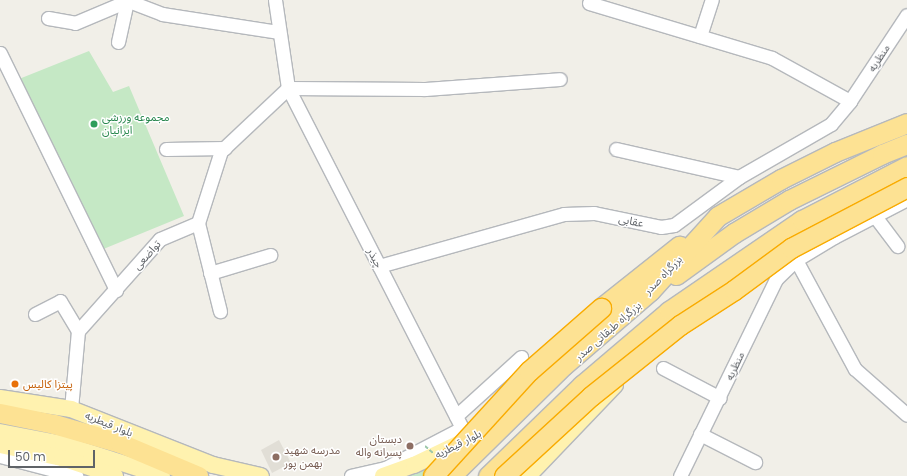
<!DOCTYPE html>
<meta charset="utf-8">
<style>
body{margin:0}
#map{position:relative;width:907px;height:476px;overflow:hidden;background:#f1efe8;font-family:Poppins,"Noto Sans Arabic",sans-serif}
div>[style]{position:absolute}
.education>*{inset:0;background:#e1ded6}
.green>*{inset:0;background:#c5e8c5}
.roads{filter:drop-shadow(1px 0 #b5b8bc) drop-shadow(-1px 0 #b5b8bc) drop-shadow(0 1px #b5b8bc) drop-shadow(0 -1px #b5b8bc)}
.minor>*{height:13px;margin:-6.5px;padding:0 6.5px;transform-origin:6.5px;border-radius:6.5px;background:#fff}
.major>*{height:16px;margin:-8px;padding:0 8px;transform-origin:8px;border-radius:8px;background:#fff2af}
.highway>*{height:19px;margin:-9.5px;padding:0 9.5px;transform-origin:9.5px;border-radius:9.5px;background:#fde293}
.path-bridge>*{height:2px;margin-top:-1px;transform-origin:0;background:repeating-linear-gradient(90deg,#9cc7a9 0 4px,transparent 0 6px)}
.bridges{filter:drop-shadow(1px 0 #f9ab00) drop-shadow(-1px 0 #f9ab00) drop-shadow(0 1px #f9ab00) drop-shadow(0 -1px #f9ab00)}
.highway-bridge>*{height:19px;margin:-9.5px;padding:0 9.5px;transform-origin:9.5px;border-radius:9.5px;background:#fde293}
.dots>*{width:11px;height:11px;translate:-50% -50%;box-sizing:border-box;border:2px solid #fff;border-radius:50%}
span{translate:-50% -50%;white-space:nowrap;text-align:center;line-height:1.15;-webkit-text-stroke:3px #fff;paint-order:stroke}
.street-label{font-size:11px;color:#5f6368}
.leisure-label{font-size:11px;color:#27864d}
.left{translate:0 -50%;text-align:left}
.food-label{font-size:11px;color:#c56008}
.education-label{font-size:11px;color:#785e54}
.right{translate:-100% -50%;text-align:right}
.scale{position:absolute;left:8px;top:450px;width:87px;height:18px;box-sizing:border-box;border:2px solid #5f6368;border-top:0;padding-left:5px;font-size:12px;line-height:14px;white-space:nowrap;color:#5f6368;-webkit-text-stroke:3px #fff;paint-order:stroke}
</style>
<div id="map">
<div class="education">
<div style="clip-path:polygon(279px 440px,291px 463px,272px 473px,261px 450px)"></div>
</div>
<div class="green">
<div style="clip-path:polygon(89px 51px,113px 92px,129px 86px,184px 216px,101px 250px,19px 79px)"></div>
<div style="clip-path:polygon(441px 454px,425px 476px,401px 476px)"></div>
</div>
<div class="roads">
<div class="minor">
<div style="left:126px;top:0;width:39px;rotate:21deg"></div>
<div style="left:162px;top:14px;width:117px;rotate:8.8deg"></div>
<div style="left:275px;top:0;width:89px;rotate:81.6deg"></div>
<div style="left:288px;top:88px;width:382px;rotate:62.9deg"></div>
<div style="left:462px;top:428px;width:87px;rotate:152.5deg"></div>
<div style="left:385px;top:468px;width:35px;rotate:167deg"></div>
<div style="left:589px;top:3px;width:191px;rotate:16.7deg"></div>
<div style="left:772px;top:58px;width:89px;rotate:28.9deg"></div>
<div style="left:48px;top:18px;width:27px;rotate:10deg"></div>
<div style="left:75px;top:23px;width:56px;rotate:-22.9deg"></div>
<div style="left:700px;top:36px;width:38px;rotate:-72deg"></div>
<div style="left:118px;top:42px;width:42px;rotate:-77.6deg"></div>
<div style="left:0;top:53px;width:264px;rotate:63.9deg"></div>
<div style="left:288px;top:88px;width:137px;rotate:0.4deg"></div>
<div style="left:425px;top:89px;width:135px;rotate:-4.2deg"></div>
<div style="left:166px;top:149px;width:59px;rotate:-1deg"></div>
<div style="left:616px;top:149px;width:126px;rotate:12.8deg"></div>
<div style="left:874px;top:215px;width:39px;rotate:53deg"></div>
<div style="left:198px;top:223px;width:91px;rotate:76deg"></div>
<div style="left:796px;top:260px;width:124px;rotate:61.6deg"></div>
<div style="left:855px;top:369px;width:69px;rotate:41.5deg"></div>
<div style="left:379px;top:266px;width:192px;rotate:-15.7deg"></div>
<div style="left:564px;top:214px;width:30px;rotate:-2deg"></div>
<div style="left:594px;top:213px;width:68px;rotate:11.8deg"></div>
<div style="left:661px;top:227px;width:13px;rotate:-9deg"></div>
<div style="left:674px;top:225px;width:81px;rotate:-36.4deg"></div>
<div style="left:739px;top:177px;width:106px;rotate:-29.9deg"></div>
<div style="left:831px;top:124px;width:30px;rotate:-50deg"></div>
<div style="left:850px;top:101px;width:103px;rotate:-56.5deg"></div>
<div style="left:210px;top:273px;width:63px;rotate:-16.7deg"></div>
<div style="left:35px;top:314px;width:28px;rotate:-27deg"></div>
<div style="left:60px;top:301px;width:35px;rotate:59deg"></div>
<div style="left:663px;top:368px;width:64px;rotate:27.8deg"></div>
<div style="left:71px;top:409px;width:78px;rotate:-84.9deg"></div>
<div style="left:78px;top:331px;width:123px;rotate:-48.3deg"></div>
<div style="left:160px;top:239px;width:41px;rotate:-22.8deg"></div>
<div style="left:198px;top:223px;width:76px;rotate:-72.3deg"></div>
<div style="left:221px;top:151px;width:92px;rotate:-43.2deg"></div>
<div style="left:456px;top:416px;width:88px;rotate:-42.2deg"></div>
<div style="left:700px;top:434px;width:62px;rotate:27deg"></div>
<div style="left:0;top:456px;width:79px;rotate:14.7deg"></div>
<div style="left:680px;top:476px;width:219px;rotate:-64deg"></div>
<div style="left:776px;top:279px;width:28px;rotate:-44deg"></div>
<div style="left:796px;top:260px;width:44px;rotate:-31.2deg"></div>
<div style="left:834px;top:237px;width:82px;rotate:-27.5deg"></div>
</div>
<div class="major">
<div style="left:0;top:398px;width:72px;rotate:8.8deg"></div>
<div style="left:71px;top:409px;width:153px;rotate:21.5deg"></div>
<div style="left:213px;top:465px;width:49px;rotate:12.9deg"></div>
<div style="left:0;top:432px;width:64px;rotate:10.8deg"></div>
<div style="left:63px;top:444px;width:104px;rotate:17.9deg"></div>
<div style="left:0;top:445px;width:63px;rotate:11.8deg"></div>
<div style="left:62px;top:458px;width:56px;rotate:18.8deg"></div>
<div style="left:383px;top:476px;width:33px;rotate:-20deg"></div>
<div style="left:414px;top:465px;width:51px;rotate:-25.6deg"></div>
<div style="left:528px;top:476px;width:126px;rotate:-46.3deg"></div>
</div>
<div class="highway">
<div style="left:676px;top:275px;width:72px;rotate:-35.9deg"></div>
<div style="left:734px;top:233px;width:64px;rotate:-31deg"></div>
<div style="left:789px;top:200px;width:104px;rotate:-26.3deg"></div>
<div style="left:882px;top:154px;width:27px;rotate:-22deg"></div>
<div style="left:601px;top:308px;width:100px;rotate:-38.5deg"></div>
<div style="left:0;top:413px;width:55px;rotate:11.5deg"></div>
<div style="left:54px;top:424px;width:69px;rotate:16.1deg"></div>
<div style="left:120px;top:443px;width:85px;rotate:22.9deg"></div>
<div style="left:451px;top:476px;width:158px;rotate:-44.5deg"></div>
<div style="left:564px;top:365px;width:113px;rotate:-40.7deg"></div>
<div style="left:650px;top:291px;width:101px;rotate:-47.8deg"></div>
<div style="left:718px;top:216px;width:73px;rotate:-30.4deg"></div>
<div style="left:781px;top:179px;width:60px;rotate:-26.6deg"></div>
<div style="left:835px;top:152px;width:78px;rotate:-21.9deg"></div>
<div style="left:488px;top:476px;width:131px;rotate:-44.1deg"></div>
<div style="left:582px;top:385px;width:114px;rotate:-40.4deg"></div>
<div style="left:669px;top:311px;width:161px;rotate:-34.4deg"></div>
<div style="left:802px;top:220px;width:118px;rotate:-27.2deg"></div>
</div>
</div>
<div class="path-bridge">
<div style="left:425px;top:446px;width:11px;rotate:41deg"></div>
</div>
<div class="bridges">
<div class="highway-bridge">
<div style="left:433px;top:476px;width:142px;rotate:-47.6deg"></div>
<div style="left:529px;top:371px;width:96px;rotate:-41.2deg"></div>
<div style="left:504px;top:476px;width:118px;rotate:-42.6deg"></div>
<div style="left:591px;top:396px;width:114px;rotate:-38.6deg"></div>
<div style="left:680px;top:325px;width:64px;rotate:-32.9deg"></div>
<div style="left:734px;top:290px;width:71px;rotate:-36.4deg"></div>
<div style="left:791px;top:248px;width:131px;rotate:-27.7deg"></div>
</div>
</div>
<div class="dots">
<div style="left:94px;top:124px;background:#2e9e5b"></div>
<div style="left:15px;top:384px;background:#e8710a"></div>
<div style="left:410px;top:446px;background:#8d6e63"></div>
<div style="left:276px;top:457px;background:#8d6e63"></div>
</div>
<div class="street-label">
<span style="left:879px;top:58px;rotate:-57deg">منظریه</span>
<span style="left:631px;top:221px;rotate:12deg">عقابی</span>
<span style="left:147px;top:255px;rotate:-48deg">تواضعی</span>
<span style="left:375px;top:258px;rotate:63deg">چیذر</span>
<span style="left:663px;top:275px;rotate:-46deg">بزرگراه صدر</span>
<span style="left:608px;top:331px;rotate:-41deg">بزرگراه طبقاتی صدر</span>
<span style="left:735px;top:366px;rotate:-65deg">منظریه</span>
<span style="left:109px;top:424px;rotate:22deg">بلوار قیطریه</span>
<span style="left:458px;top:444px;rotate:-27deg">بلوار قیطریه</span>
</div>
<div class="leisure-label">
<span class="left" style="left:102px;top:124px">مجموعه ورزشی<br>ایرانیان</span>
</div>
<div class="food-label">
<span class="left" style="left:23px;top:384px">پیتزا کالیس</span>
</div>
<div class="education-label">
<span class="right" style="left:402px;top:446px">دبستان<br>پسرانه واله</span>
<span class="left" style="left:284px;top:457px">مدرسه شهید<br>بهمن پور</span>
</div>
<div class="scale">50 m</div>
</div>
